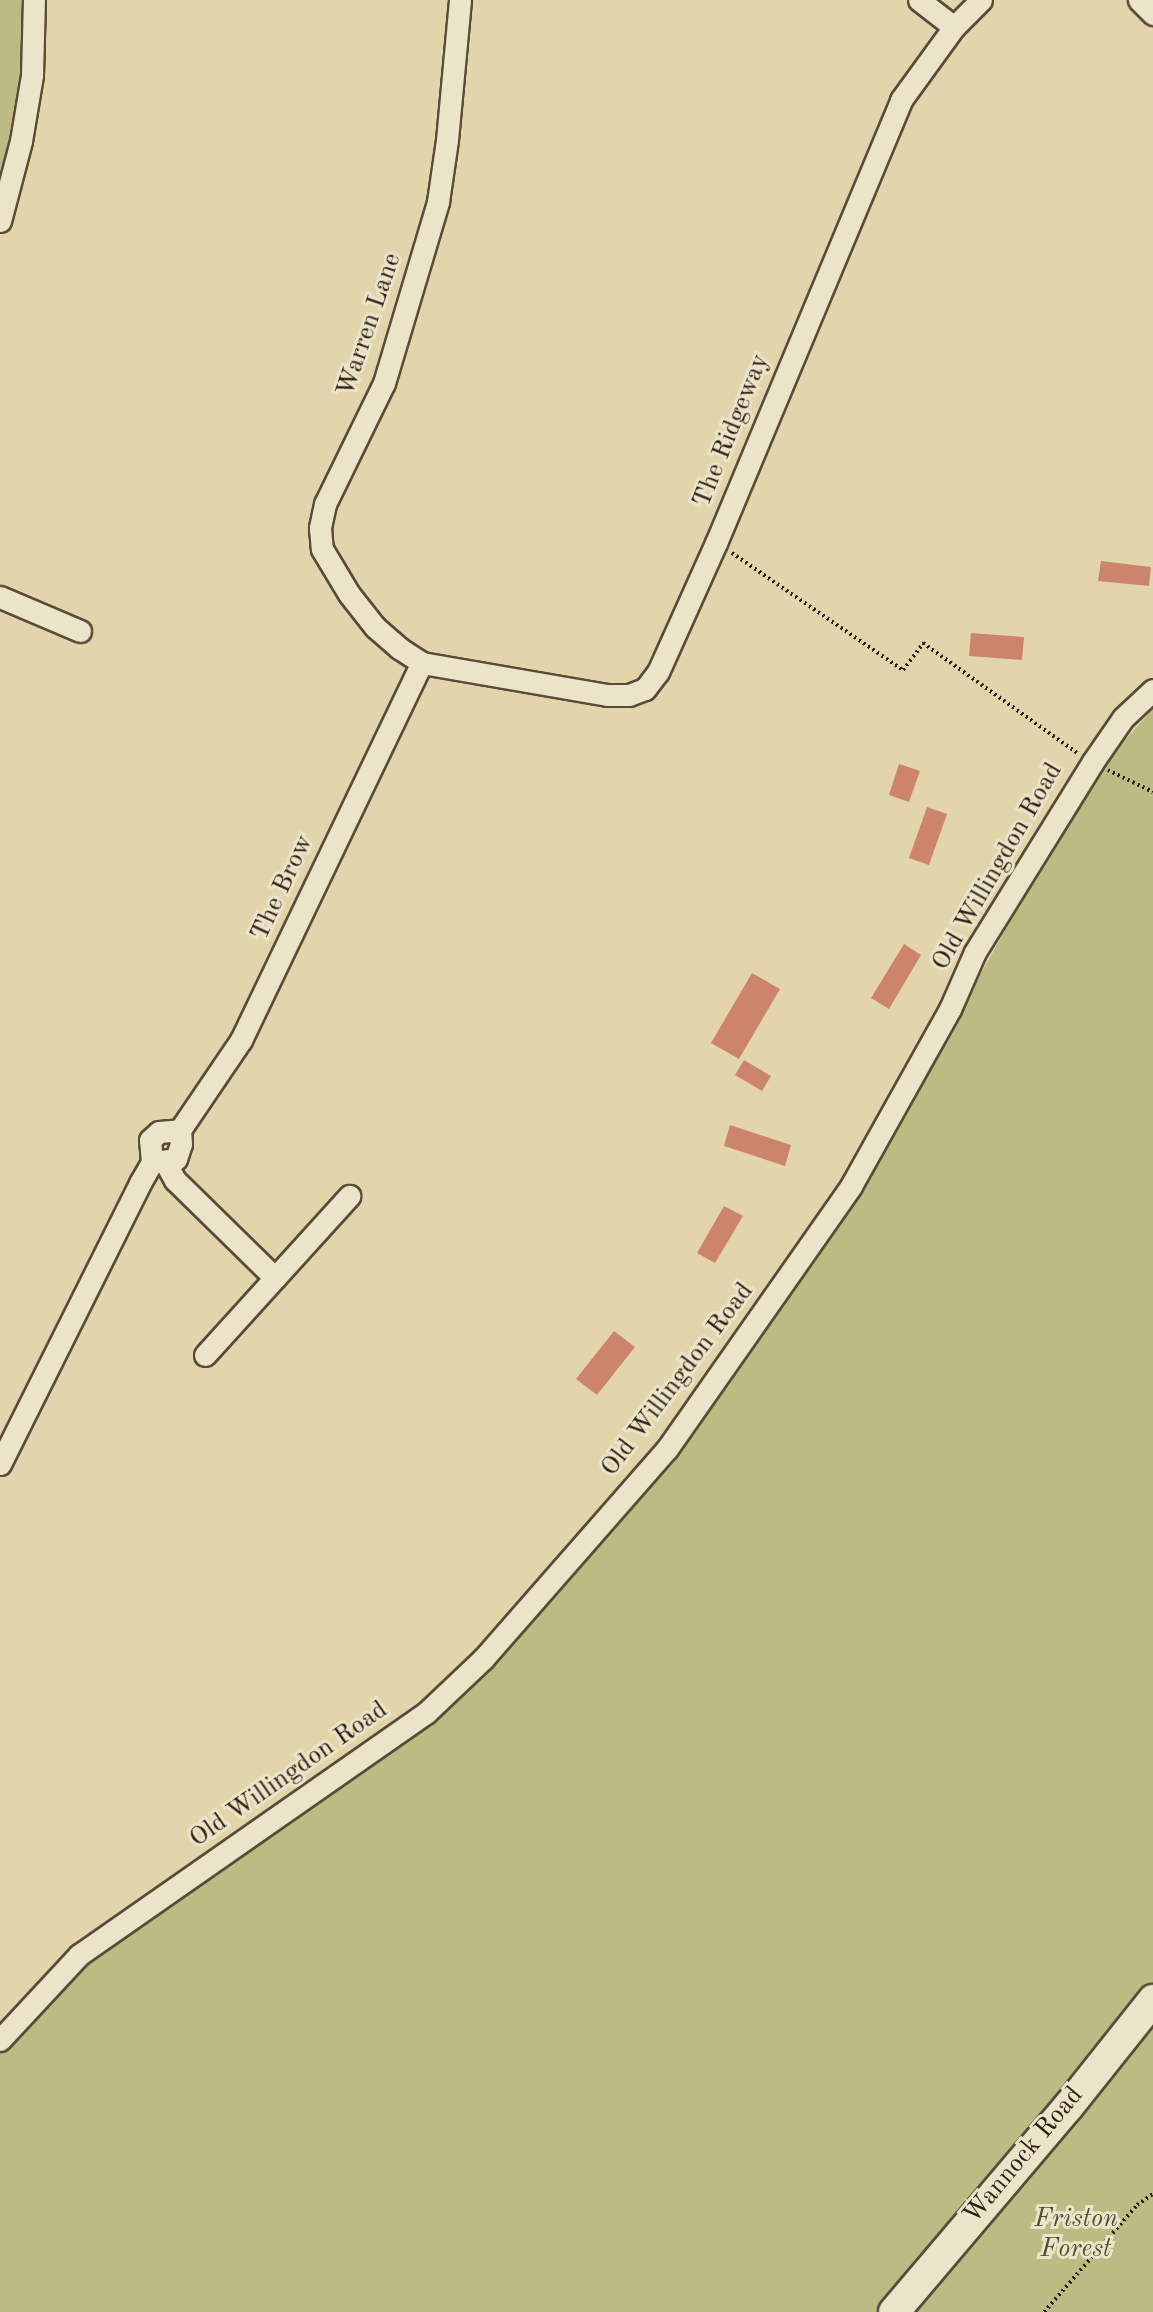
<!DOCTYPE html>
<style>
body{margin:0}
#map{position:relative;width:1153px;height:2312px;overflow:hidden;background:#e2d5ac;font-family:"Old Standard TT",serif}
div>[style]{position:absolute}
.green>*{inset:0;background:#bcbb84}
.building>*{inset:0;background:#cc846d}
.path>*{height:3.5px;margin-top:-1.75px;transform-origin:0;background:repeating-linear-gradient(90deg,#2c1d12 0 2px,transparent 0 5.5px)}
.roads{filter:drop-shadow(2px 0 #5a4b38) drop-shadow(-2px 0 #5a4b38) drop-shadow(0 2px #5a4b38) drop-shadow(0 -2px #5a4b38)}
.street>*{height:21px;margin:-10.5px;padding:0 10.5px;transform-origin:10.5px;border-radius:10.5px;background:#ece4c9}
.secondary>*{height:30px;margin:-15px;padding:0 15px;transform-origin:15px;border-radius:15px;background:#ece4c9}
span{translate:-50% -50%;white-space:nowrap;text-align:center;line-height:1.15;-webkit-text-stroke:6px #ece4c9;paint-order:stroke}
.street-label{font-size:26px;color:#2c1d12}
.park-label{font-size:26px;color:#574c34;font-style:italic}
</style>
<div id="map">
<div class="green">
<div style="clip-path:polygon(0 0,26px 0,27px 54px,18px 120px,0 195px)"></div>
<div style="clip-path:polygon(1153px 709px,1153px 1983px,882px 2312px,0 2312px,0 2050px,84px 1963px,227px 1866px,392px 1747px,492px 1667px,622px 1519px,715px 1404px,880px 1154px,1090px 779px)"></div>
<div style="clip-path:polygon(1153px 2009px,1153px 2312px,916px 2312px,1039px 2159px)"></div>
</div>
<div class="building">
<div style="clip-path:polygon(1101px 561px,1151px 567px,1149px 586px,1098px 581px)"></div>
<div style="clip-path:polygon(971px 633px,1024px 637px,1022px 660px,969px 656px)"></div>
<div style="clip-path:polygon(899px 764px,920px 771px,909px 802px,889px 795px)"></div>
<div style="clip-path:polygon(927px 807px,947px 814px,929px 865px,909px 858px)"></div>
<div style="clip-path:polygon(904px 944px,921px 955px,889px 1009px,871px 998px)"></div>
<div style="clip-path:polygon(752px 973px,780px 989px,739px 1059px,711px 1043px)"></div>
<div style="clip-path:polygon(744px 1060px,771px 1076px,762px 1091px,735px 1075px)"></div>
<div style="clip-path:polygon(730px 1125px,791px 1145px,785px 1166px,724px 1146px)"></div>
<div style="clip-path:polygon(724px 1206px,743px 1216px,715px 1263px,697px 1253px)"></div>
<div style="clip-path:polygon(614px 1331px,635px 1347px,597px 1395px,576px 1379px)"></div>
</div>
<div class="path">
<div style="left:732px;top:553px;width:207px;rotate:34.4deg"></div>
<div style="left:903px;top:670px;width:34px;rotate:-53deg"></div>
<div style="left:923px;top:643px;width:189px;rotate:35.5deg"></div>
<div style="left:1108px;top:770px;width:50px;rotate:26.1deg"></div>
<div style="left:1044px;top:2312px;width:142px;rotate:-49deg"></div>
<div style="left:1137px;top:2205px;width:19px;rotate:-35deg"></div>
</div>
<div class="roads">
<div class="street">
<div style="left:460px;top:0;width:141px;rotate:95.3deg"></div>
<div style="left:447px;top:140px;width:63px;rotate:98.3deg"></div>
<div style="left:438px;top:202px;width:189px;rotate:106.6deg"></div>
<div style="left:384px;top:383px;width:135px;rotate:116deg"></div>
<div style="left:325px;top:504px;width:25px;rotate:102deg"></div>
<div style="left:320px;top:528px;width:21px;rotate:85deg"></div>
<div style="left:322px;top:549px;width:52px;rotate:59deg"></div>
<div style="left:349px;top:594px;width:42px;rotate:51.8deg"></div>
<div style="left:375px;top:627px;width:32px;rotate:41deg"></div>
<div style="left:399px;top:648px;width:27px;rotate:33deg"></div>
<div style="left:422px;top:663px;width:188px;rotate:9.8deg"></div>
<div style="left:607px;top:695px;width:22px"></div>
<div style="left:629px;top:695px;width:17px;rotate:-21deg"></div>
<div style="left:645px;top:689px;width:21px;rotate:-53deg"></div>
<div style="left:658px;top:672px;width:141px;rotate:-65.8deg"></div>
<div style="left:716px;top:543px;width:480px;rotate:-67.3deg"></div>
<div style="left:901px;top:100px;width:90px;rotate:-54deg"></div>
<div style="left:954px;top:27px;width:38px;rotate:-45deg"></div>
<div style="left:919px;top:0;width:44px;rotate:37.6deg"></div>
<div style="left:1139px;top:0;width:20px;rotate:45deg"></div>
<div style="left:0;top:221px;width:83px;rotate:-75.3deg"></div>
<div style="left:21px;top:141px;width:67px;rotate:-80.5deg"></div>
<div style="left:32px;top:75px;width:75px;rotate:-88.5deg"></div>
<div style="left:0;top:597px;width:87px;rotate:23deg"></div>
<div style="left:152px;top:1162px;width:22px;rotate:-95deg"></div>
<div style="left:150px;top:1140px;width:12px;rotate:-42deg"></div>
<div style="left:159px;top:1132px;width:21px;rotate:-5deg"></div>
<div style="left:165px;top:1162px;width:21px;rotate:61deg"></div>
<div style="left:175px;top:1180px;width:140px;rotate:44.4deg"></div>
<div style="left:205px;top:1355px;width:215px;rotate:-47.8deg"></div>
<div style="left:0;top:1464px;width:314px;rotate:-63.5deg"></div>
<div style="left:140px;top:1183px;width:24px;rotate:-60deg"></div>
<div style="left:152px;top:1162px;width:24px;rotate:-7deg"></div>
<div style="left:176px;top:1159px;width:16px;rotate:-72deg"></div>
<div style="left:181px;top:1144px;width:14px;rotate:-94deg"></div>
<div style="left:180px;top:1130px;width:109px;rotate:-55.9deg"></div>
<div style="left:241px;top:1040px;width:418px;rotate:-64.4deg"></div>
<div style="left:0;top:2040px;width:116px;rotate:-47.1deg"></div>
<div style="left:79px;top:1955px;width:423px;rotate:-34.9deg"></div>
<div style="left:426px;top:1713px;width:79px;rotate:-43.5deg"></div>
<div style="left:483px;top:1659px;width:279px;rotate:-48.8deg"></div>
<div style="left:667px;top:1449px;width:321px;rotate:-55deg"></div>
<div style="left:851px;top:1186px;width:203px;rotate:-60.8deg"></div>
<div style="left:950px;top:1009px;width:62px;rotate:-66.3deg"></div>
<div style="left:975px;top:952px;width:222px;rotate:-58.2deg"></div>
<div style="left:1092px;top:763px;width:55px;rotate:-55.4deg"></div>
<div style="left:1123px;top:718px;width:41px;rotate:-43deg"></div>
</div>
<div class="secondary">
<div style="left:894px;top:2312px;width:269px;rotate:-49.7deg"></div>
<div style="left:1068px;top:2107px;width:137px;rotate:-51.5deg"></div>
</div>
</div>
<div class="street-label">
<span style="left:370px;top:325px;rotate:-71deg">Warren Lane</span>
<span style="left:732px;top:431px;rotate:-68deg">The Ridgeway</span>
<span style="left:998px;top:867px;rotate:-60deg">Old Willingdon Road</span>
<span style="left:283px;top:888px;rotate:-65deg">The Brow</span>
<span style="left:678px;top:1380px;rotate:-53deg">Old Willingdon Road</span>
<span style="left:289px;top:1775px;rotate:-35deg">Old Willingdon Road</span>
<span style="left:1024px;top:2156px;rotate:-50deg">Wannock Road</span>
</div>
<div class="park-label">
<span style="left:1076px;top:2235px">Friston<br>Forest</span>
</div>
</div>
